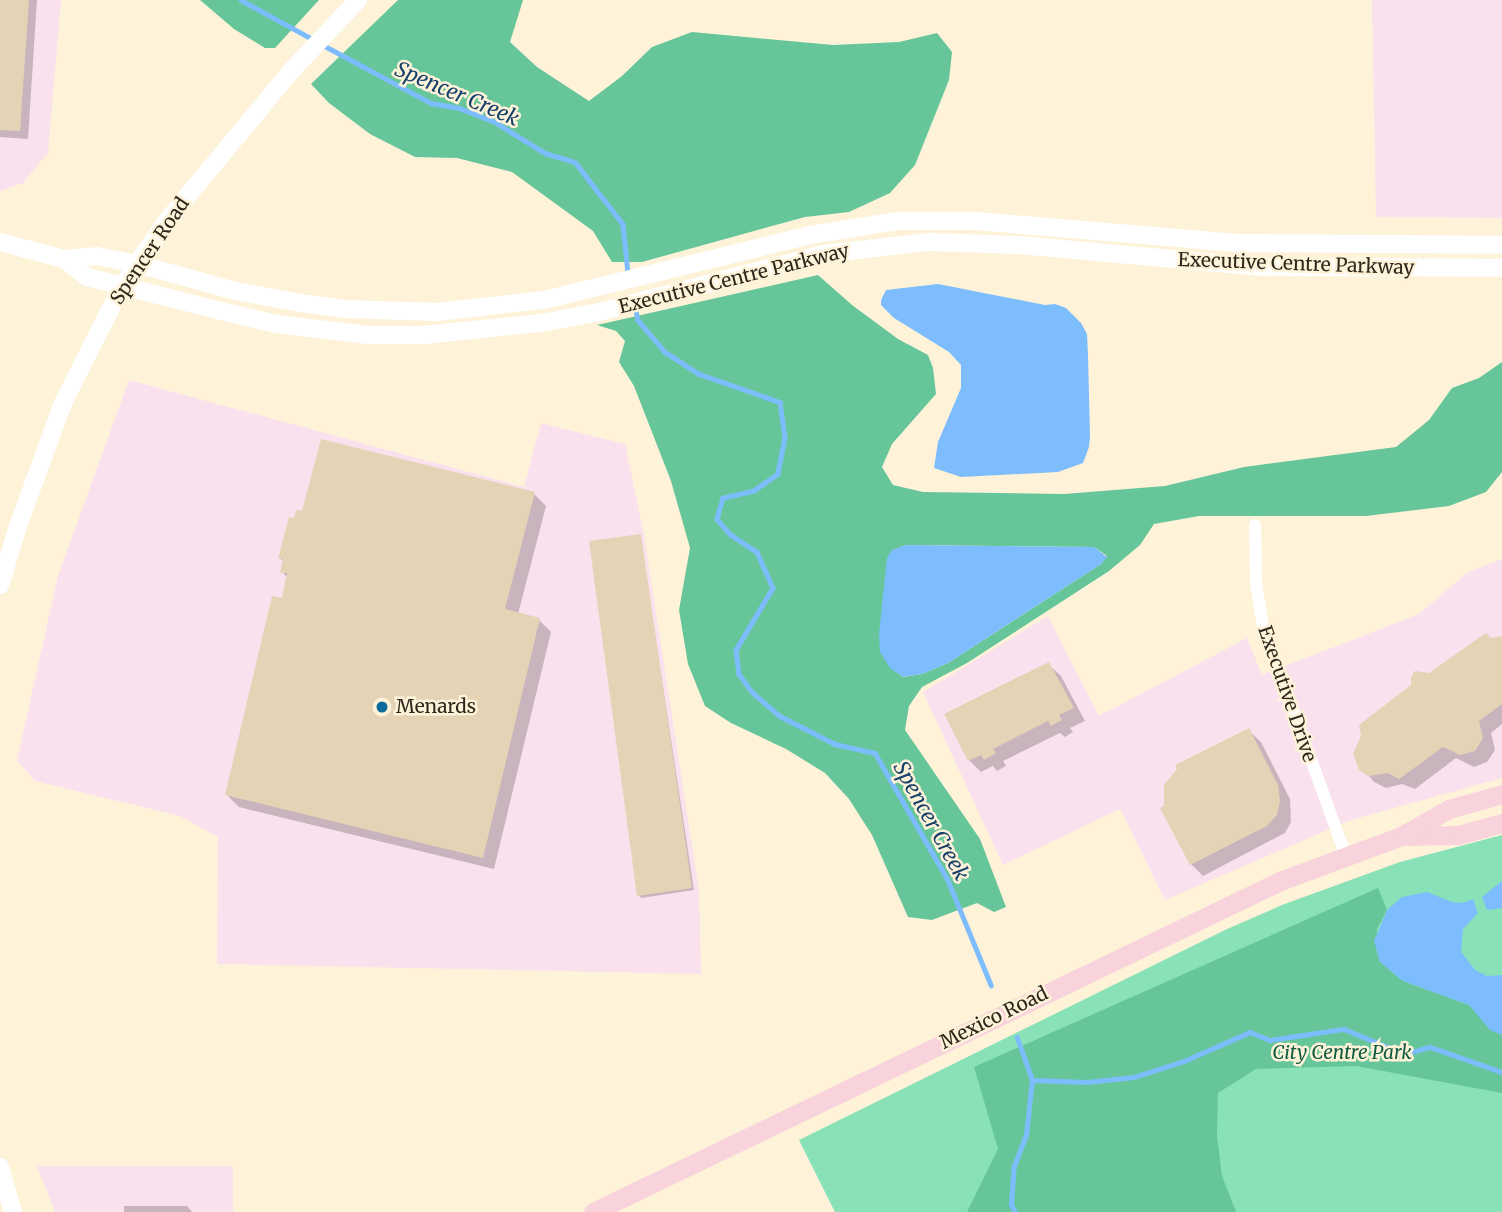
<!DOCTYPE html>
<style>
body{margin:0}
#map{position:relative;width:1502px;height:1212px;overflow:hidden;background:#fef2d9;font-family:Merriweather,serif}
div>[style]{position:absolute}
.commercial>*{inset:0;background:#f9e2ed}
.green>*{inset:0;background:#88e1b7}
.forest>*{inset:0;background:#66c69a}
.water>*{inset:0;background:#7ebdfd}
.shadow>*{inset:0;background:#0003}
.stream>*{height:4.5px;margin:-2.25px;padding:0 2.25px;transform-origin:2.25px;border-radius:2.25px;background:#7ebdfd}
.building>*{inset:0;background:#e5d3b6}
.street>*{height:12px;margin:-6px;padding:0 6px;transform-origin:6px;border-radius:6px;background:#fff}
.secondary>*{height:18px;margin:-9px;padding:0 9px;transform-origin:9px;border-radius:9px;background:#fff}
.primary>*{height:19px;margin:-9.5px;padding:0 9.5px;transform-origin:9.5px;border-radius:9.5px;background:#f8d3db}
.dots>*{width:19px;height:19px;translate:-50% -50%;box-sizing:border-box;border:4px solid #fef2d9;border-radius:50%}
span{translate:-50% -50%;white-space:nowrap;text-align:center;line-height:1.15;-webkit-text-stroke:5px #fef2d9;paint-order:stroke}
.street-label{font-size:19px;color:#2d271c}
.poi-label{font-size:19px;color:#2d271c}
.left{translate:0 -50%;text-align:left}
.park-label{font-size:19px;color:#105c3f;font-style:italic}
.water-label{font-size:21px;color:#15416a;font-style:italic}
</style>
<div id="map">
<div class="commercial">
<div style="clip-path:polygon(0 0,61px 0,48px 153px,23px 183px,0 191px)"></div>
<div style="clip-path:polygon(1372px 0,1502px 0,1502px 218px,1376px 217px)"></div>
<div style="clip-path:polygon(129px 380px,524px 487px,541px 423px,625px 444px,644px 535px,699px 891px,701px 974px,217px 964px,218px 837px,180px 816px,35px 781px,17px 760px,58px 576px)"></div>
<div style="clip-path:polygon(1502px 559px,1502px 778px,1351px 820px,1165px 900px,1120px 809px,1003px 865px,923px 692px,1048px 616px,1099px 716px,1247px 638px,1262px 675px,1419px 614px,1468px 572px)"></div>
<div style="clip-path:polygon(37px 1166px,233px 1166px,233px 1212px,55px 1212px)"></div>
</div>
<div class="green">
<div style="clip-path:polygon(1502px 835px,1502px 1212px,835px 1212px,799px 1140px,1225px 930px,1282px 905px,1400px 862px)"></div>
</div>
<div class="forest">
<div style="clip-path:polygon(200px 0,319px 0,275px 48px,265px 48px,234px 29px)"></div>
<div style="clip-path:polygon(398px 0,523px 0,510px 42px,537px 67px,589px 101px,622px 76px,652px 47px,692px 32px,833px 45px,899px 42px,937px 33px,952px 52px,949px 80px,915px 165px,890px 193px,849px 212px,805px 217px,642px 262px,612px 262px,593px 231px,512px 172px,457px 158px,415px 157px,370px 134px,329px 103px,311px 84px)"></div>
<div style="clip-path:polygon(evenodd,818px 275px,852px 305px,898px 339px,928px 355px,933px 368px,936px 394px,892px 444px,882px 467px,893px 485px,923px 492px,1064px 494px,1165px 486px,1244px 467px,1396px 447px,1429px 420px,1452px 388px,1479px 378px,1502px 362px,1502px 472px,1486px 492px,1449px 506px,1366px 516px,1199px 516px,1154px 524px,1140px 545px,1109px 571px,967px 663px,922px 687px,909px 706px,905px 730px,980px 839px,1006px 907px,994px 912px,977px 903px,932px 920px,908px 917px,872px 835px,849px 799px,825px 773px,786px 749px,731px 723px,705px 706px,688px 664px,679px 610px,690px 548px,671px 481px,634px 386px,619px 362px,625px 341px,616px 331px,597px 325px,818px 275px,906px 545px,1094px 547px,1107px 556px,1101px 564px,948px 663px,922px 674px,903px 677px,891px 668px,893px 550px,906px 545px)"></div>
<div style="clip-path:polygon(1378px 888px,1387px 910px,1377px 929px,1380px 962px,1403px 981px,1469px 1005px,1491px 1030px,1502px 1035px,1502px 1093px,1356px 1066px,1256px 1069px,1218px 1093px,1217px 1136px,1222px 1176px,1236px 1212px,967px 1212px,998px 1149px,974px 1067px)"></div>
</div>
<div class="water">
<div style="clip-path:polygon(938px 284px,1045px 305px,1055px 304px,1066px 308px,1081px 323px,1087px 334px,1088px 355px,1090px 436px,1089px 447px,1083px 463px,1058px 472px,961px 477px,934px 468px,938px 442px,961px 388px,961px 365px,949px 352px,894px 318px,881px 305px,881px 300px,886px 290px)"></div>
<div style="clip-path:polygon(906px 545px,1094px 547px,1107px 557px,1101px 564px,948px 663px,922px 674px,903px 677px,890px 668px,880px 652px,879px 634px,887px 558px,892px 550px)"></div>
<div style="clip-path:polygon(1502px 881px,1502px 908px,1487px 910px,1482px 897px)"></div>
<div style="clip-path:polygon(1427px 892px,1452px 902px,1462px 903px,1473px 899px,1478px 913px,1463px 929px,1461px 952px,1475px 970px,1487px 976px,1502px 975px,1502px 1035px,1490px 1030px,1469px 1005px,1403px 981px,1380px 962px,1374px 941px,1387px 910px,1402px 897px)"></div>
</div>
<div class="shadow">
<div style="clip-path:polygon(0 0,37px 0,28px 139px,0 137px)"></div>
<div style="clip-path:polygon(534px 494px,546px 506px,518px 614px,539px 620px,551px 632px,494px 869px,239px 807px,227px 795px,288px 578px,282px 572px,284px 562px,280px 558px)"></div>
<div style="clip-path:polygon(640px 536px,694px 890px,641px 898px,639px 895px)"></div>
<div style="clip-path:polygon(1482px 636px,1491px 640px,1502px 639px,1502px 724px,1491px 733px,1495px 750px,1487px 762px,1474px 767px,1456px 758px,1415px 789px,1402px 784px,1386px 788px,1374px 782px,1355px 759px,1355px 749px,1362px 736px,1429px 675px)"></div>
<div style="clip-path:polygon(1048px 664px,1061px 676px,1085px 721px,1070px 728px,1073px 732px,1065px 737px,1060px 733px,1003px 761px,1006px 766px,997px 771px,993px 766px,981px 772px,969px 760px)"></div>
<div style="clip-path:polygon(1248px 730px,1261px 742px,1290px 799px,1291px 822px,1285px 833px,1203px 876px,1191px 864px)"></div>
<div style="clip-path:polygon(124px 1206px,187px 1206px,192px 1212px,124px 1212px)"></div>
</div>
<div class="stream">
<div style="left:241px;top:0;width:85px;rotate:28.7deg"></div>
<div style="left:323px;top:45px;width:123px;rotate:28.2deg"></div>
<div style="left:431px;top:103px;width:28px;rotate:10deg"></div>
<div style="left:459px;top:108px;width:39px;rotate:21deg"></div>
<div style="left:495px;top:122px;width:59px;rotate:31.8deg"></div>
<div style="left:545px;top:153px;width:31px;rotate:17deg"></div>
<div style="left:575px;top:162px;width:78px;rotate:52.3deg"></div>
<div style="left:623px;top:224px;width:49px;rotate:84.2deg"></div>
<div style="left:635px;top:306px;width:14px;rotate:78deg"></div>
<div style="left:638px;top:320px;width:42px;rotate:49.8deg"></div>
<div style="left:665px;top:352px;width:40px;rotate:32.9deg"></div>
<div style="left:699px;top:374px;width:86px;rotate:19.1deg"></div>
<div style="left:780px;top:402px;width:35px;rotate:82deg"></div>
<div style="left:785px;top:437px;width:38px;rotate:101deg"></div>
<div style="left:778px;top:474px;width:29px;rotate:145deg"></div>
<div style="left:754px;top:491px;width:32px;rotate:167deg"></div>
<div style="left:723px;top:498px;width:22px;rotate:106deg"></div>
<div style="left:717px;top:519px;width:21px;rotate:49deg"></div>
<div style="left:731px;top:535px;width:31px;rotate:33deg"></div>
<div style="left:757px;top:552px;width:39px;rotate:66deg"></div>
<div style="left:773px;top:588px;width:72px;rotate:120.8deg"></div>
<div style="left:736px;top:650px;width:24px;rotate:83deg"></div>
<div style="left:739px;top:674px;width:22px;rotate:54deg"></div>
<div style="left:752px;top:692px;width:35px;rotate:41deg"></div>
<div style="left:778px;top:715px;width:64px;rotate:27deg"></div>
<div style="left:835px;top:744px;width:41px;rotate:12.7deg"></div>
<div style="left:875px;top:753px;width:144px;rotate:60.1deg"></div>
<div style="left:947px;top:878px;width:116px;rotate:67.6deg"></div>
<div style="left:1032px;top:1080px;width:55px;rotate:2.1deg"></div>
<div style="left:1087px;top:1082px;width:47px;rotate:-6.1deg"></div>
<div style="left:1134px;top:1077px;width:52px;rotate:-17.7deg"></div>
<div style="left:1184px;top:1061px;width:72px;rotate:-23.7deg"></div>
<div style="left:1250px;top:1032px;width:22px;rotate:22deg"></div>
<div style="left:1270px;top:1040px;width:75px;rotate:-8.5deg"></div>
<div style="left:1344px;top:1029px;width:66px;rotate:22.3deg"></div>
<div style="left:1405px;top:1054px;width:26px;rotate:-16deg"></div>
<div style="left:1430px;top:1047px;width:76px;rotate:19.1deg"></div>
<div style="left:1015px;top:1212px;width:8px;rotate:-120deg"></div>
<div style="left:1011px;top:1205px;width:39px;rotate:-86deg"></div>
<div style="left:1014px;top:1166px;width:33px;rotate:-69deg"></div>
<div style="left:1026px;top:1135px;width:55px;rotate:-83.8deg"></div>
<div style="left:1032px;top:1080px;width:45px;rotate:-109.7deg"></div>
</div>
<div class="building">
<div style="clip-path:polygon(0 0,29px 0,20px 131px,0 130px)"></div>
<div style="clip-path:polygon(321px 439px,535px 492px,505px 609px,540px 618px,483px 858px,225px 795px,272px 596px,282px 598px,287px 573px,280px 573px,283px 559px,278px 559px,289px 517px,294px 518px,296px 510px,302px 511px)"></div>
<div style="clip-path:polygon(641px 534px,692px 888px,637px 896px,589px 541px)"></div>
<div style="clip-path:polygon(1486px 633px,1491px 638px,1502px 636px,1502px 704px,1479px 721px,1483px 738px,1475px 751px,1460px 755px,1443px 747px,1399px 779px,1388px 773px,1368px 776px,1359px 770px,1353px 754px,1361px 736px,1359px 725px,1411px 685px,1411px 677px,1415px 671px,1429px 673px)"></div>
<div style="clip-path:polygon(1049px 662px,1074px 708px,1059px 715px,1062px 720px,1051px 726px,1048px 721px,993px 749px,996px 753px,984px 760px,981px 755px,968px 761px,944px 714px)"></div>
<div style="clip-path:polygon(1249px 728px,1278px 785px,1280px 801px,1277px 815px,1267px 826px,1190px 865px,1160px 808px,1164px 806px,1164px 785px,1177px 769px,1175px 765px)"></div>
</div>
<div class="street">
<div style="left:1255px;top:525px;width:58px;rotate:89deg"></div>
<div style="left:1256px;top:583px;width:44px;rotate:80.8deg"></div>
<div style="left:1263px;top:626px;width:245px;rotate:70.2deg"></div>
</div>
<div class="secondary">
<div style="left:0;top:242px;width:66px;rotate:14.9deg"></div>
<div style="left:64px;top:259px;width:33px;rotate:-5deg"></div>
<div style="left:97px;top:256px;width:41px;rotate:11.3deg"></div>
<div style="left:137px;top:264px;width:103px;rotate:15.3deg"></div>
<div style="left:236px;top:291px;width:65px;rotate:10.6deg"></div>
<div style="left:300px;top:303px;width:45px;rotate:7.6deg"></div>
<div style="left:345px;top:309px;width:93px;rotate:1.8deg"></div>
<div style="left:438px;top:312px;width:107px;rotate:-6.5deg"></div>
<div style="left:544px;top:300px;width:274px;rotate:-13.7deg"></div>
<div style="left:810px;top:235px;width:88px;rotate:-9.1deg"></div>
<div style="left:897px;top:221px;width:79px"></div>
<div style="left:976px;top:221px;width:265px;rotate:4.8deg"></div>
<div style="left:1240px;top:243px;width:262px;rotate:0.4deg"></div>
<div style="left:64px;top:259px;width:29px;rotate:38deg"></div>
<div style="left:87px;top:277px;width:138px;rotate:14.2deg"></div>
<div style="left:221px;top:311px;width:57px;rotate:13.1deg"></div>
<div style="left:277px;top:324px;width:92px;rotate:6.9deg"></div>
<div style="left:368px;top:335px;width:56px"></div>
<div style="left:424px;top:335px;width:118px;rotate:-5.9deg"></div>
<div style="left:541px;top:323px;width:59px;rotate:-10.7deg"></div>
<div style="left:599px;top:312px;width:231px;rotate:-14.5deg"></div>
<div style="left:823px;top:254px;width:107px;rotate:-6.5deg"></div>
<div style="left:929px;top:242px;width:90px;rotate:1.9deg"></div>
<div style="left:1019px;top:245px;width:241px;rotate:5.2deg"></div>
<div style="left:1259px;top:267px;width:243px;rotate:0.2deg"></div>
<div style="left:0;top:585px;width:62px;rotate:-73deg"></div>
<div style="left:18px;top:526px;width:131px;rotate:-69.9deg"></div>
<div style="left:63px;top:403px;width:131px;rotate:-63.2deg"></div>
<div style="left:122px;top:286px;width:76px;rotate:-55.7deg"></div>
<div style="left:165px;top:223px;width:200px;rotate:-50.3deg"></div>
<div style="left:293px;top:69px;width:95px;rotate:-46.7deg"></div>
<div style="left:0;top:1167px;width:47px;rotate:73.9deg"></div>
</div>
<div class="primary">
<div style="left:1405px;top:836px;width:53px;rotate:-1.1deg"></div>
<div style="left:1458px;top:835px;width:46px;rotate:-15.3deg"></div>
<div style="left:593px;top:1212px;width:763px;rotate:-25.72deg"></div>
<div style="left:1280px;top:881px;width:129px;rotate:-20.4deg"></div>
<div style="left:1401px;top:836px;width:55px;rotate:-29.4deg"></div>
<div style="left:1449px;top:809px;width:55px;rotate:-15.8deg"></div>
</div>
<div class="dots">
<div style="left:382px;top:707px;background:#0b6c9a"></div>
</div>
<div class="street-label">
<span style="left:150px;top:251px;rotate:-56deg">Spencer Road</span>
<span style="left:1296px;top:264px;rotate:2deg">Executive Centre Parkway</span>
<span style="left:734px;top:279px;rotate:-14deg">Executive Centre Parkway</span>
<span style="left:1287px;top:694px;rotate:71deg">Executive Drive</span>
<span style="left:994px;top:1018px;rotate:-26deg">Mexico Road</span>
</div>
<div class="poi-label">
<span class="left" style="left:396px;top:707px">Menards</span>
</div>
<div class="park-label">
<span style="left:1342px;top:1053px">City Centre Park</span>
</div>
<div class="water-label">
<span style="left:457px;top:94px;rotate:23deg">Spencer Creek</span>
<span style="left:931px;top:821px;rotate:61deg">Spencer Creek</span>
</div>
</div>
